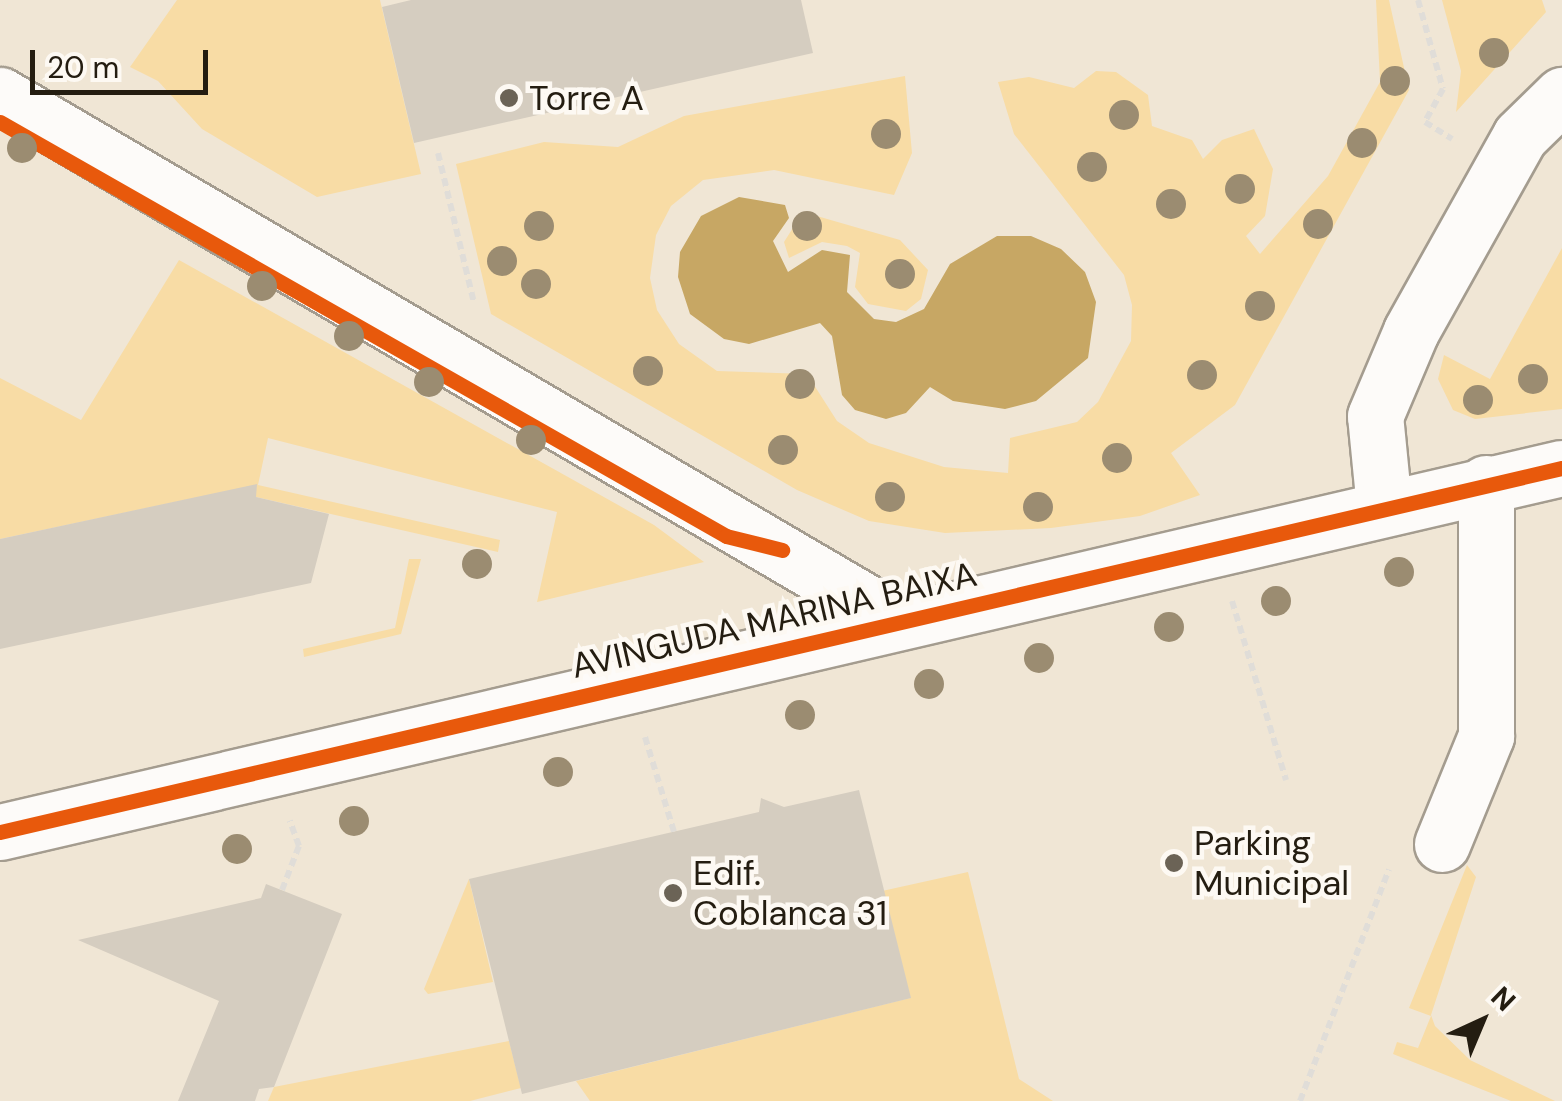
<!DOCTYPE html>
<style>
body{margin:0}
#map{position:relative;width:1562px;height:1101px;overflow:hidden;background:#f0e6d5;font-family:"DM Sans",sans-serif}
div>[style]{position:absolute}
.green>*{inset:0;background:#f8dca5}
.water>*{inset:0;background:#c7a764}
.building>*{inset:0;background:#d5cdc0}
.path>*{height:6px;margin-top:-3px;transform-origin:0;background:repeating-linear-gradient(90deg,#e0ddd8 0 8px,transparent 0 13px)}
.roads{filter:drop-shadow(2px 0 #a49c8f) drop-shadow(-2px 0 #a49c8f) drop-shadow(0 2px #a49c8f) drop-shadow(0 -2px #a49c8f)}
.street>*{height:55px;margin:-27.5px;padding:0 27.5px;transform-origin:27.5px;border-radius:27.5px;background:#fdfbf9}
.cycleway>*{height:15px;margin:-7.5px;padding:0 7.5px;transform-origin:7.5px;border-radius:7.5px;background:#e8590c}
.trees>*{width:30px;height:30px;margin:-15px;border-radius:50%;background:#9b8c71}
.dots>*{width:28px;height:28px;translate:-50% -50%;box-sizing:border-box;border:5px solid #fdf9f3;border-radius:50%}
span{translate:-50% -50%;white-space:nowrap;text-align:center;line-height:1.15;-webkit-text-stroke:9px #fdf9f3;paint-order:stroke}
.poi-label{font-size:35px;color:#241d11}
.left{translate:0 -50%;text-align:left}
.street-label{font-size:35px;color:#241d11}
.north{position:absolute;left:1432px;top:971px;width:100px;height:100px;-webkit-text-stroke:8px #fdf9f3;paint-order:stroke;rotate:44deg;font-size:28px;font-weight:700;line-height:40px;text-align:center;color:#241d11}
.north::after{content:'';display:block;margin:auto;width:35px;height:45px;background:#241d11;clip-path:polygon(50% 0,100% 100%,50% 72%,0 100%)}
.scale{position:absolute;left:30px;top:50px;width:178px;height:45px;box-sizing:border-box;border:5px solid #241d11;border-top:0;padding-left:12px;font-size:30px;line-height:35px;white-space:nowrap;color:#241d11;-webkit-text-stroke:8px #fdf9f3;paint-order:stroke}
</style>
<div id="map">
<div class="green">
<div style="clip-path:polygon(177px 0,380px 0,421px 174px,317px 197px,202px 129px,158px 81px,130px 67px)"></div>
<div style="clip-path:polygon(1376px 0,1389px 0,1409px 90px,1235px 405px,1171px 453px,1200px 495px,1140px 516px,1051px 528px,945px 533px,869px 521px,797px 490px,491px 314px,456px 164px,544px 142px,618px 147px,684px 116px,905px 76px,912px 153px,894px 195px,774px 170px,703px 180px,671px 206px,656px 235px,650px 278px,657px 310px,679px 344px,717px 371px,807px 374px,837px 421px,869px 443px,944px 467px,1008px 473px,1010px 438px,1077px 422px,1098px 402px,1131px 341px,1132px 305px,1124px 275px,1014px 134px,998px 82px,1029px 77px,1074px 88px,1096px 71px,1116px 72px,1148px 95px,1152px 126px,1192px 140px,1203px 159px,1222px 140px,1254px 129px,1273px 169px,1265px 216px,1246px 236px,1260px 254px,1328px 176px,1380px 82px)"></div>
<div style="clip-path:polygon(1442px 0,1542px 0,1546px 12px,1456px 112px,1461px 71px)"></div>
<div style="clip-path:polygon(803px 212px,900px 240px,928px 270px,921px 299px,906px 311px,868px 304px,855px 287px,860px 253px,847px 246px,822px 242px,789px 258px,784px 242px)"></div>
<div style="clip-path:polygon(1562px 248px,1562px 409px,1475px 419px,1453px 410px,1438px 379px,1444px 355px,1490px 379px)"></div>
<div style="clip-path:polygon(179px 260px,654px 525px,704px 562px,537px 602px,557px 512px,268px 438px,258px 485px,500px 540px,498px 552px,256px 497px,256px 485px,0 539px,0 378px,81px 420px)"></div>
<div style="clip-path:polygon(409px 559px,421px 559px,401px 634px,304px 657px,303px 649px,395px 628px)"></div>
<div style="clip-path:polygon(1467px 865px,1476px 877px,1431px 1015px,1435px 1026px,1470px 1060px,1555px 1101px,1511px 1101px,1393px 1054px,1397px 1042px,1418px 1048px,1431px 1016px,1409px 1008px)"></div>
<div style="clip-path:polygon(968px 872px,1019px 1079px,1053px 1101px,590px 1101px,576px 1081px,910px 998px,882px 891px)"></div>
<div style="clip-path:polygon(469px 879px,493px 982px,428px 994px,424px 989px)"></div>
<div style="clip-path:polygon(509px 1041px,521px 1088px,470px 1101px,268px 1101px,274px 1087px)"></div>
</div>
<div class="water">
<div style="clip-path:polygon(739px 197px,785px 205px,789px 218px,773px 241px,788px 272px,822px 250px,850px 255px,847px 292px,874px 319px,896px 322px,924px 309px,950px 264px,997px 236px,1031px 236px,1061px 249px,1085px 272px,1096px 302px,1088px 358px,1036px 401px,1005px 409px,953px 401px,930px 387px,906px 413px,886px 419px,855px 410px,842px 395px,832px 336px,820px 323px,749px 344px,724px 339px,690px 314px,678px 277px,680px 252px,701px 216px)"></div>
</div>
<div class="building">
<div style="clip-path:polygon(411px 0,801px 0,813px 53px,414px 143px,382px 7px)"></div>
<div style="clip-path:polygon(257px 484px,256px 497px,329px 514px,311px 583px,0 649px,0 539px)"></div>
<div style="clip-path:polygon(859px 790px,911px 998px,522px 1094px,469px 879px,759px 812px,761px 798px,784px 807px)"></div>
<div style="clip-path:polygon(266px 884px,342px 914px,274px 1087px,259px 1089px,255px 1101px,178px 1101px,219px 1001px,78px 940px,261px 898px)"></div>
</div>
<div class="path">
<div style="left:1418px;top:0;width:92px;rotate:74.3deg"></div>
<div style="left:1443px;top:89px;width:38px;rotate:119deg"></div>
<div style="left:1425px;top:122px;width:32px;rotate:32deg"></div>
<div style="left:438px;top:153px;width:154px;rotate:76.5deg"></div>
<div style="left:1232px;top:601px;width:187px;rotate:73.2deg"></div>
<div style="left:645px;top:737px;width:99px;rotate:73deg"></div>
<div style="left:282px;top:890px;width:47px;rotate:-68.9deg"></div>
<div style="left:299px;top:846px;width:27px;rotate:-110deg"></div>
<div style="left:1300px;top:1101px;width:248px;rotate:-69deg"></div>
</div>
<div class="roads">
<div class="street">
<div style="left:0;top:95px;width:1041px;rotate:30.36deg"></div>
<div style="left:1384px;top:507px;width:91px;rotate:-95.6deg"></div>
<div style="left:1375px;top:416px;width:92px;rotate:-67deg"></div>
<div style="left:1411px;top:331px;width:223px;rotate:-60.8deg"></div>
<div style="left:1520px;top:136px;width:59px;rotate:-44.3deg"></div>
<div style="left:0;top:832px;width:1604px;rotate:-13.12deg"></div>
<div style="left:1442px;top:844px;width:117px;rotate:-67.8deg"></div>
<div style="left:1486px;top:736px;width:253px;rotate:-90deg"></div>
</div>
</div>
<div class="cycleway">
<div style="left:0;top:122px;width:836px;rotate:29.69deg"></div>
<div style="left:726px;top:536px;width:58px;rotate:14deg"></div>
<div style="left:0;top:832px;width:1604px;rotate:-13.12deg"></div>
</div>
<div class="trees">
<div style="left:1494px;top:53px"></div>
<div style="left:1395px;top:81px"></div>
<div style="left:1124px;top:115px"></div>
<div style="left:886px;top:134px"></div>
<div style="left:1362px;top:143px"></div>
<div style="left:22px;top:148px"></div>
<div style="left:1092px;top:167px"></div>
<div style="left:1240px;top:189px"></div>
<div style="left:1171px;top:204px"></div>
<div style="left:1318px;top:224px"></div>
<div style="left:539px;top:226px"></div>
<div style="left:807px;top:226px"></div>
<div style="left:502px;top:261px"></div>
<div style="left:900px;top:274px"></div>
<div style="left:536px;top:284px"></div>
<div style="left:262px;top:286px"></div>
<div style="left:1260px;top:306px"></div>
<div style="left:349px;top:336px"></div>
<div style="left:648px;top:371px"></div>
<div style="left:1202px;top:375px"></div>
<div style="left:1533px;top:379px"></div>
<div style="left:429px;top:382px"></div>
<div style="left:800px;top:384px"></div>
<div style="left:1478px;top:400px"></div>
<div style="left:531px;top:440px"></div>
<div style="left:783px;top:450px"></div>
<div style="left:1117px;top:458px"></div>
<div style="left:890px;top:497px"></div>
<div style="left:1038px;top:507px"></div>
<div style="left:477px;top:564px"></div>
<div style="left:1399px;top:572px"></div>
<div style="left:1276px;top:601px"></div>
<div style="left:1169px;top:627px"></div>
<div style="left:1039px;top:658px"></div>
<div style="left:929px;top:684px"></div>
<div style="left:800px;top:715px"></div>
<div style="left:558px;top:772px"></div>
<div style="left:354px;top:821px"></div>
<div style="left:237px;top:849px"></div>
</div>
<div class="dots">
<div style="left:509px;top:98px;background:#6b6356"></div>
<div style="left:1174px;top:863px;background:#6b6356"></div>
<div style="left:673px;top:893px;background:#6b6356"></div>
</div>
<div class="poi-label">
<span class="left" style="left:529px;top:98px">Torre A</span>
<span class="left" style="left:1194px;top:863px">Parking<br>Municipal</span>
<span class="left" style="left:693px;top:893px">Edif.<br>Coblanca 31</span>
</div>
<div class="street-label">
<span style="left:774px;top:620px;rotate:-13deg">AVINGUDA MARINA BAIXA</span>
</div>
<div class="north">N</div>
<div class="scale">20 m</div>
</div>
